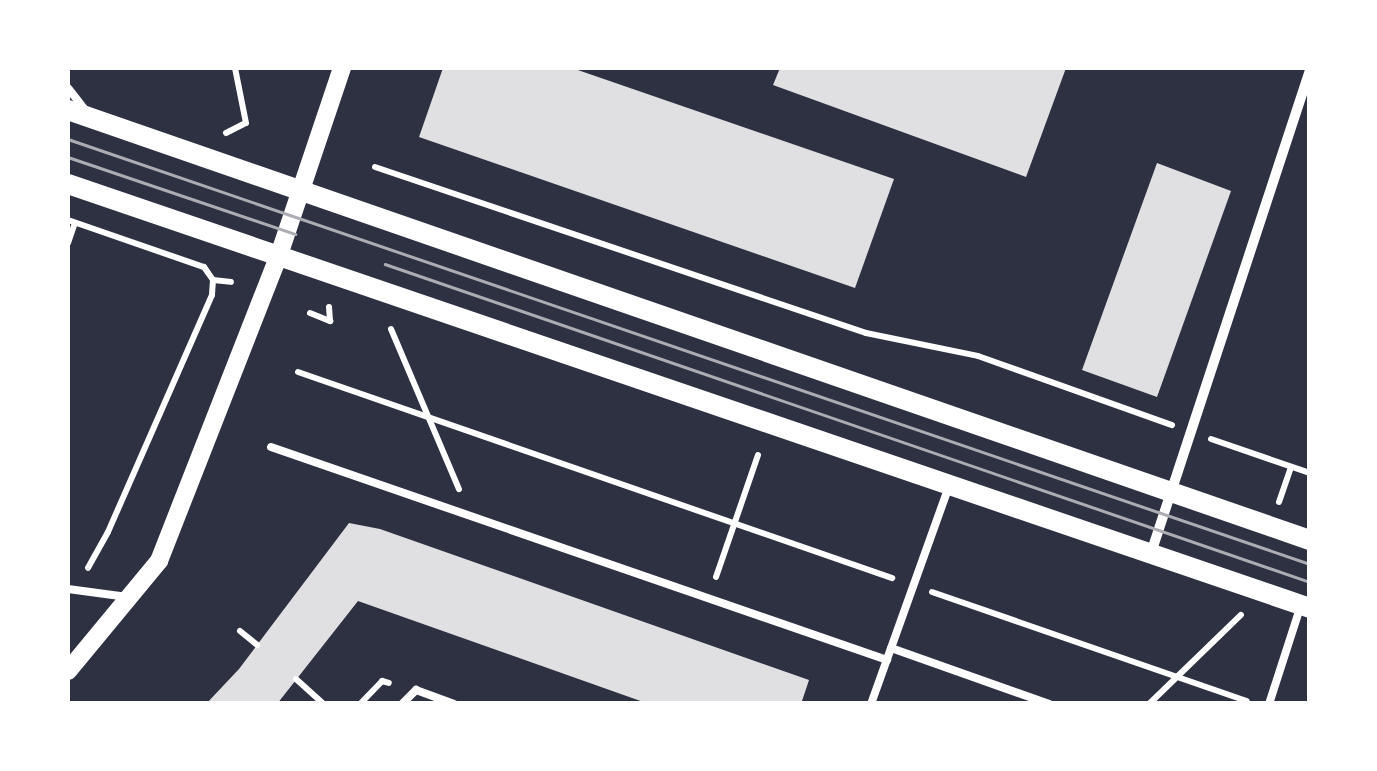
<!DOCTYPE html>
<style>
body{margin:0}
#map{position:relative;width:1377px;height:771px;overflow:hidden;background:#2d3142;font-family:"Source Sans 3",sans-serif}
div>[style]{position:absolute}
.building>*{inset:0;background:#e0e0e3}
.path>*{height:6px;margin:-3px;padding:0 3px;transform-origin:3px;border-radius:3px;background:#fff}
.service>*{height:8px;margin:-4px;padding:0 4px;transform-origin:4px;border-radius:4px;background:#fff}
.minor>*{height:10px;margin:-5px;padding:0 5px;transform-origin:5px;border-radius:5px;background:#fff}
.tertiary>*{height:18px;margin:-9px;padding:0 9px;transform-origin:9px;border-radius:9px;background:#fff}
.secondary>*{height:20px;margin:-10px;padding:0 10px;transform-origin:10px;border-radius:10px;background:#fff}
.tram>*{height:2.5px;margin:-1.25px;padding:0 1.25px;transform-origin:1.25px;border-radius:1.25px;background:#abadb3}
span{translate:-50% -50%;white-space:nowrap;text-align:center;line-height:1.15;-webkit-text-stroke:10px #fff;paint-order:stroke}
.frame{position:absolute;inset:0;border:70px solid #fff;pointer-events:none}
</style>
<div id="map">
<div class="building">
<div style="clip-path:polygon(443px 68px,572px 68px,894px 179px,855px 288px,419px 137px)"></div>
<div style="clip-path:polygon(780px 68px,1066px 68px,1026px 177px,773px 85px)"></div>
<div style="clip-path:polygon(1157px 163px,1231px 191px,1157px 397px,1082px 370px)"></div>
<div style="clip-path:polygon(349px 523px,380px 529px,809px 680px,801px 704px,649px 704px,358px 601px,277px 704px,206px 704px,239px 669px)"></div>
</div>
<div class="path">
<div style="left:226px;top:133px;width:22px;rotate:-27deg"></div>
<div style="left:246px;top:123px;width:56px;rotate:-101.3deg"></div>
<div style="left:375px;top:167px;width:518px;rotate:18.68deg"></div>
<div style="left:866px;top:333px;width:114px;rotate:11.6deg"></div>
<div style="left:978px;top:356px;width:206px;rotate:19.6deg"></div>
<div style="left:68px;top:220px;width:144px;rotate:19.1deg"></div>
<div style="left:204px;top:267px;width:16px;rotate:55deg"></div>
<div style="left:213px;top:280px;width:15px;rotate:94deg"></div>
<div style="left:212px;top:295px;width:259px;rotate:113.7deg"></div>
<div style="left:108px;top:532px;width:41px;rotate:119.1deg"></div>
<div style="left:68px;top:243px;width:21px;rotate:-71deg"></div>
<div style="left:213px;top:280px;width:18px;rotate:6deg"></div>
<div style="left:310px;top:313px;width:22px;rotate:22deg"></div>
<div style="left:330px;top:321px;width:14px;rotate:-94deg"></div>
<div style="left:391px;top:329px;width:174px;rotate:67deg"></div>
<div style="left:298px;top:372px;width:629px;rotate:19.13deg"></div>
<div style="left:1211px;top:439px;width:105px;rotate:19deg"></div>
<div style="left:1279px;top:502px;width:37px;rotate:-71deg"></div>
<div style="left:716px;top:577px;width:129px;rotate:-71deg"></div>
<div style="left:932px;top:592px;width:333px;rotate:19.1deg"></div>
<div style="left:240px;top:631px;width:22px;rotate:39deg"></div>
<div style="left:296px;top:679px;width:38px;rotate:42deg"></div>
<div style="left:360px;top:704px;width:32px;rotate:-46deg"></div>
<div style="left:382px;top:681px;width:7px;rotate:16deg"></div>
<div style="left:1149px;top:704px;width:128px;rotate:-44.1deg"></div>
</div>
<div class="service">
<div style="left:68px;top:88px;width:31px;rotate:52deg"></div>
<div style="left:271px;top:447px;width:652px;rotate:19.07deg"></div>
<div style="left:68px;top:589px;width:60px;rotate:7.7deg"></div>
<div style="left:891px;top:648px;width:168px;rotate:19.5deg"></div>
<div style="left:402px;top:704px;width:20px;rotate:-45deg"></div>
<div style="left:416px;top:690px;width:40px;rotate:20.2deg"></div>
<div style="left:871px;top:704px;width:232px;rotate:-70.3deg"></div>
<div style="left:1269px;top:704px;width:101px;rotate:-72.1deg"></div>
</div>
<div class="minor">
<div style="left:1151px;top:553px;width:508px;rotate:-71.78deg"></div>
</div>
<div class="tertiary">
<div style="left:68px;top:671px;width:143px;rotate:-50.4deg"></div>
<div style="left:159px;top:561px;width:329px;rotate:-68.6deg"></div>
<div style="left:279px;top:255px;width:197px;rotate:-71.4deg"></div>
</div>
<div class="secondary">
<div style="left:68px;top:110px;width:1314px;rotate:19.1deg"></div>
<div style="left:68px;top:184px;width:1312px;rotate:18.85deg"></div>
</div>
<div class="tram">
<div style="left:68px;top:139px;width:1313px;rotate:18.89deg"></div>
<div style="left:68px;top:157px;width:240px;rotate:18.7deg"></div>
<div style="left:385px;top:264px;width:978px;rotate:18.97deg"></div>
</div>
<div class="frame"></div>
</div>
